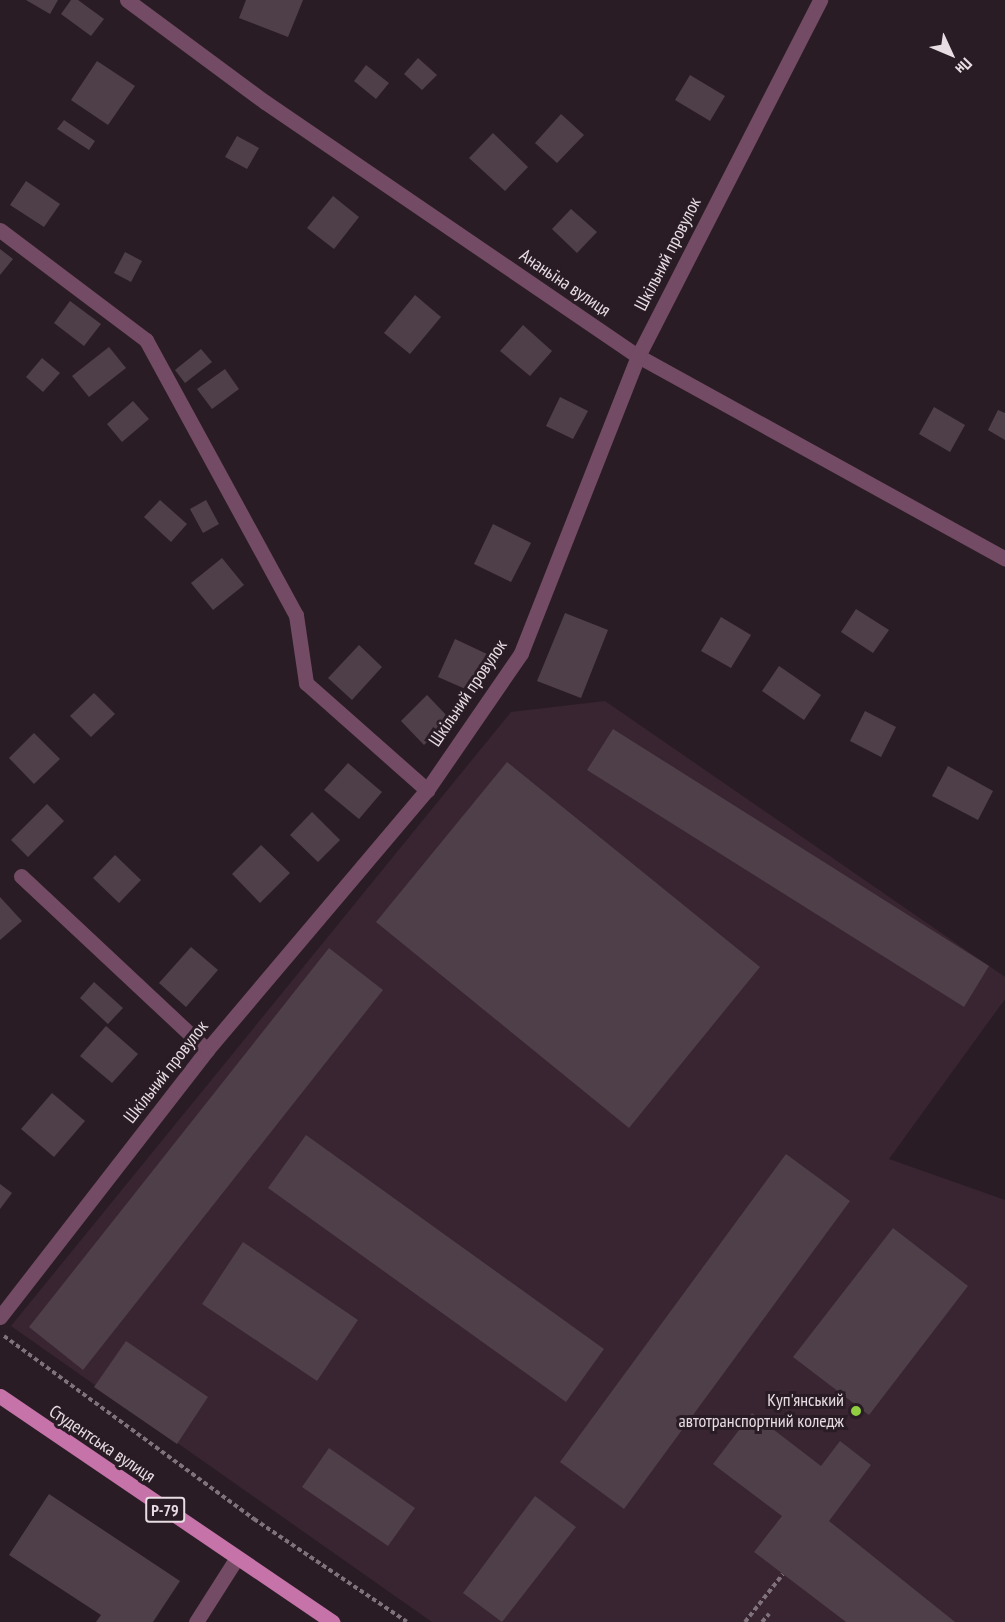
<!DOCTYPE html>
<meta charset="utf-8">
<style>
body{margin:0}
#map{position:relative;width:1005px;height:1622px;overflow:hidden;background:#2a1c25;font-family:"PT Sans Narrow",sans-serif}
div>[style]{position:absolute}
.built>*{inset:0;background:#392531}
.building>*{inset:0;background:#4f3f49}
.path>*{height:4px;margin-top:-2px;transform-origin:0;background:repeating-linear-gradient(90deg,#7f727a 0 4.5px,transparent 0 7.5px)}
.minor>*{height:15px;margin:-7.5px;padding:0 7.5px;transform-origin:7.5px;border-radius:7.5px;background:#734b64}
.major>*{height:15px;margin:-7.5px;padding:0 7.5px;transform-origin:7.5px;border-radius:7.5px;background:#c573a8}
.dots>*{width:16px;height:16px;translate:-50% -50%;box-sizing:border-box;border:3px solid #2a1c25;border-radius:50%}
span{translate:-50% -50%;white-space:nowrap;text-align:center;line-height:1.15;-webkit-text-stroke:6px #2a1c25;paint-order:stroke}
.shield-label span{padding:2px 4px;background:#2a1c25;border:2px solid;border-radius:4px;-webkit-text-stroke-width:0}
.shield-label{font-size:16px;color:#e7dde2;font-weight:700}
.street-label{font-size:18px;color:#e7dde2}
.poi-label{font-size:18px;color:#e7dde2}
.right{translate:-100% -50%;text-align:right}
.north{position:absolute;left:921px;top:24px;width:60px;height:60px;-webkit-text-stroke:4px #2a1c25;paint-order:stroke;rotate:134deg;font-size:16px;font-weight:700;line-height:24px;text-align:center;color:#e7dde2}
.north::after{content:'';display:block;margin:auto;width:21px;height:27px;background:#e7dde2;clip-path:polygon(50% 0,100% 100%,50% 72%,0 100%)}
</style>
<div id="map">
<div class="built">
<div style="clip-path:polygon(605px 701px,1005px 977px,1005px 999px,889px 1159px,1005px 1200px,1005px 1622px,432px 1622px,11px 1326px,511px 712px)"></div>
</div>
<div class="building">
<div style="clip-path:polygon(26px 0,58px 0,50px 14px)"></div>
<div style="clip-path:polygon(71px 0,78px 0,104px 19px,91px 36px,61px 14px)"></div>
<div style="clip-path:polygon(246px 0,303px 0,288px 37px,239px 18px)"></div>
<div style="clip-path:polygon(418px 58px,437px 75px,422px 90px,404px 74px)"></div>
<div style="clip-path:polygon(97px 61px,135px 86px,108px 125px,71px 100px)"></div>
<div style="clip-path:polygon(366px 65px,389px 83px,376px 99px,354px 81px)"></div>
<div style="clip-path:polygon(690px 75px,725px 96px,710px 121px,675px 100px)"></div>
<div style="clip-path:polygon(561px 114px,584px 135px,557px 163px,535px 143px)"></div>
<div style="clip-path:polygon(64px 120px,95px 141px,89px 150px,57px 129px)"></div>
<div style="clip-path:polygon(493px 133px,528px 167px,505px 191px,469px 158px)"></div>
<div style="clip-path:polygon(237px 136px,259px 148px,247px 169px,225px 157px)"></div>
<div style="clip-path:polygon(26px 181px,60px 204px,44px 227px,10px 205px)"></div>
<div style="clip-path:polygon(333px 196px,359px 217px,334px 249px,307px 228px)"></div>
<div style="clip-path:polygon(571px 209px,597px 232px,577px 253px,552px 229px)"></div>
<div style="clip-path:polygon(0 249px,13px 259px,0 275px)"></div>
<div style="clip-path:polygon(125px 252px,142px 261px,131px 282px,114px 273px)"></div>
<div style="clip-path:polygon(415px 295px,441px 317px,410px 354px,384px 333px)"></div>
<div style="clip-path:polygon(70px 301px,101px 324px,84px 346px,54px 323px)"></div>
<div style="clip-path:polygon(523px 325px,552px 351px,530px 376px,500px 351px)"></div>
<div style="clip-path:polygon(109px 347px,126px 368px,89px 397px,72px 376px)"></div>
<div style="clip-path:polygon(201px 349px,212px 362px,185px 383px,175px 370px)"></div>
<div style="clip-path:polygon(42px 358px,60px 373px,43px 392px,26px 377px)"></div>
<div style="clip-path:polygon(225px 369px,239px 389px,212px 409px,197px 389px)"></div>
<div style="clip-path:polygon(560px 397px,588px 411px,573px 439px,546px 426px)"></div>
<div style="clip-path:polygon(133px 401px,149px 419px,122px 442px,107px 424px)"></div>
<div style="clip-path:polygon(934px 407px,965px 425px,950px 452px,919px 434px)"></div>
<div style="clip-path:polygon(998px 410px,1005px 413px,1005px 440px,988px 430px)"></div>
<div style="clip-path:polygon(160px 500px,187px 524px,171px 542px,144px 517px)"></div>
<div style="clip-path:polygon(206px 500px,219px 524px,203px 533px,190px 509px)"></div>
<div style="clip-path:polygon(493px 524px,531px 543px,511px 582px,474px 564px)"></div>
<div style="clip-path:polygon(222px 558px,244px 585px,213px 610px,191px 583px)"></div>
<div style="clip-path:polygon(856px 609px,889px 630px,873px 653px,841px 632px)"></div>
<div style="clip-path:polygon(565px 613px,608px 630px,581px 698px,537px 681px)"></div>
<div style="clip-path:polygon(721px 617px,751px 635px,731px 668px,701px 651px)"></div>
<div style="clip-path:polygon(455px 639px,487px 654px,470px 691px,438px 677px)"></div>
<div style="clip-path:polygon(359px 645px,382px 667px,352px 700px,328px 678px)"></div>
<div style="clip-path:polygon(779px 666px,821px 695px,804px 720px,762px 691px)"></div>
<div style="clip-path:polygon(94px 693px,115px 714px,91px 737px,70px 716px)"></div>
<div style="clip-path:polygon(427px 695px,450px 719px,424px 745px,401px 721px)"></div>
<div style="clip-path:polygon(865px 711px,896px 727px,881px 757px,850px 741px)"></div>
<div style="clip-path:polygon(613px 729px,989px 966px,964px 1007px,587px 770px)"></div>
<div style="clip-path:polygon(34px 733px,60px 759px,34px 784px,9px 758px)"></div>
<div style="clip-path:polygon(507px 762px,760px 967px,629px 1128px,376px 922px)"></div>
<div style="clip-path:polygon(348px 763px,382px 792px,359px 819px,324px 790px)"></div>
<div style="clip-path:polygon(948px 766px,993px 791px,978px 820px,932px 796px)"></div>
<div style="clip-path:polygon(47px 804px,64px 821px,28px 857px,11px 840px)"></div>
<div style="clip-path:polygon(312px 812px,340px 840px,318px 862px,290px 835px)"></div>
<div style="clip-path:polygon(261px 845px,290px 873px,260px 903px,232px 874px)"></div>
<div style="clip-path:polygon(115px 855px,141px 880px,119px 903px,93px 878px)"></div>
<div style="clip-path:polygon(0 897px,22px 921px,0 940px)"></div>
<div style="clip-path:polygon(191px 947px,218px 970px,186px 1007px,159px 983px)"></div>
<div style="clip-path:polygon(329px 948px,383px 990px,83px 1370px,29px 1327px)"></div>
<div style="clip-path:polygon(94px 982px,123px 1008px,108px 1024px,80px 998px)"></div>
<div style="clip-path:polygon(106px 1026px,138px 1054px,112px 1083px,80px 1056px)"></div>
<div style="clip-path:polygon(52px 1093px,85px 1121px,54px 1157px,21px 1129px)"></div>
<div style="clip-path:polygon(306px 1135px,604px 1349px,566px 1402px,268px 1188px)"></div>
<div style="clip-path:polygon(786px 1154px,850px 1201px,624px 1509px,560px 1462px)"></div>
<div style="clip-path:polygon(0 1184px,12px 1193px,0 1209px)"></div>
<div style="clip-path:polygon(893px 1228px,968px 1286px,869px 1415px,793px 1357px)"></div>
<div style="clip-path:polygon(243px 1242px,358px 1320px,317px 1381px,202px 1304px)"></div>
<div style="clip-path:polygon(126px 1341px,208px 1397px,177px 1444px,94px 1387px)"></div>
<div style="clip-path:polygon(752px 1413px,821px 1466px,840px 1441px,871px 1465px,829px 1521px,955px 1622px,846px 1622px,754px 1552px,782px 1516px,713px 1464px)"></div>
<div style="clip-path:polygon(329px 1448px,415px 1508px,388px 1546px,302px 1487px)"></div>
<div style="clip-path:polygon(49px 1494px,180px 1581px,153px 1622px,96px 1622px,101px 1615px,9px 1555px)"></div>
<div style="clip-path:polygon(535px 1496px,576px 1527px,502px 1622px,463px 1593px)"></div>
</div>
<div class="path">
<div style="left:4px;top:1336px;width:310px;rotate:36.2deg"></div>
<div style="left:254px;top:1519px;width:184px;rotate:33.9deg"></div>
<div style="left:745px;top:1622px;width:61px;rotate:-51.6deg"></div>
<div style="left:762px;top:1622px;width:11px;rotate:-49deg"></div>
</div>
<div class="minor">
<div style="left:127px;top:0;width:172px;rotate:36.5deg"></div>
<div style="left:265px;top:102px;width:451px;rotate:34.3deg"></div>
<div style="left:638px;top:356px;width:419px;rotate:28.9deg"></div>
<div style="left:0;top:230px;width:183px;rotate:37deg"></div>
<div style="left:146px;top:340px;width:313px;rotate:61.4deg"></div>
<div style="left:296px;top:615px;width:69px;rotate:81.6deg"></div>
<div style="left:306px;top:683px;width:162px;rotate:41.5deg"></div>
<div style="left:21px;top:876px;width:255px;rotate:43.1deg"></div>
<div style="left:0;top:1317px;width:338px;rotate:-52.2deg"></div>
<div style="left:207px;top:1050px;width:341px;rotate:-49.8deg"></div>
<div style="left:427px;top:790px;width:166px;rotate:-55.5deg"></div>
<div style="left:521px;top:653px;width:319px;rotate:-68.5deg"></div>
<div style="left:638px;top:356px;width:400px;rotate:-62.9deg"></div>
<div style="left:196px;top:1622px;width:75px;rotate:-57.6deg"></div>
</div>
<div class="major">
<div style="left:0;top:1396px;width:402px;rotate:34.2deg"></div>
</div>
<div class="dots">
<div style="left:856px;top:1411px;background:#90cd41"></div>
</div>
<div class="shield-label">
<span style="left:165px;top:1510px">Р-79</span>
</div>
<div class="street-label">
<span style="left:668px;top:254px;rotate:-63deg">Шкільний провулок</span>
<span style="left:565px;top:283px;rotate:34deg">Ананьїна вулиця</span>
<span style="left:468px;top:693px;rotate:-56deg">Шкільний провулок</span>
<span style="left:166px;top:1072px;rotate:-52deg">Шкільний провулок</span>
<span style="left:102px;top:1444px;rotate:34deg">Студентська вулиця</span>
</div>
<div class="poi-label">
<span class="right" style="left:844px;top:1411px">Куп'янський<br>автотранспортний коледж</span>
</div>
<div class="north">Пн</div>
</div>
